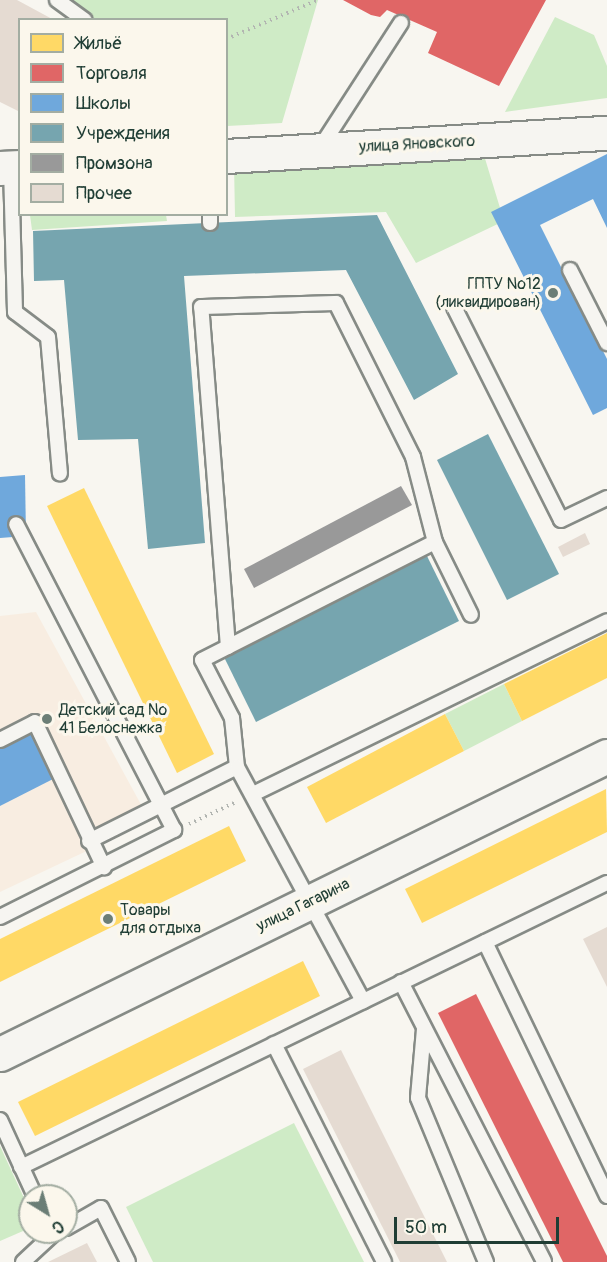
<!DOCTYPE html>
<meta charset="utf-8">
<style>
body{margin:0}
#map{position:relative;width:607px;height:1262px;overflow:hidden;background:#f8f6f0;font-family:Pangolin,sans-serif}
div>[style]{position:absolute}
.built>*{inset:0;background:#f8ede1}
.green>*{inset:0;background:#cfebc6}
.homes>*{inset:0;background:#ffd966}
.shops>*{inset:0;background:#e06666}
.schools>*{inset:0;background:#6fa8dc}
.public>*{inset:0;background:#76a5af}
.industry>*{inset:0;background:#999}
.building>*{inset:0;background:#e5dbd2}
.path>*{height:4px;margin-top:-2px;transform-origin:0;background:repeating-linear-gradient(90deg,#b2b5b1 0 1.5px,transparent 0 6px)}
.roads{filter:drop-shadow(2px 0 #868b86) drop-shadow(-2px 0 #868b86) drop-shadow(0 2px #868b86) drop-shadow(0 -2px #868b86)}
.service>*{height:14px;margin:-7px;padding:0 7px;transform-origin:7px;border-radius:7px;background:#f6f5f1}
.tertiary>*{height:33px;margin:-16.5px;padding:0 16.5px;transform-origin:16.5px;border-radius:16.5px;background:#f6f5f1}
.secondary>*{height:33px;margin:-16.5px;padding:0 16.5px;transform-origin:16.5px;border-radius:16.5px;background:#f6f5f1}
.dots>*{width:16px;height:16px;translate:-50% -50%;box-sizing:border-box;border:3px solid #fbf7ec;border-radius:50%}
span{translate:-50% -50%;white-space:nowrap;text-align:center;line-height:1.15;-webkit-text-stroke:6px #fbf7ec;paint-order:stroke}
.street-label{font-size:16px;color:#1f3d34}
.poi-label{font-size:16px;color:#1f3d34}
.right{translate:-100% -50%;text-align:right}
.left{translate:0 -50%;text-align:left}
.legend{position:absolute;left:18px;top:18px;width:210px;height:198px;box-sizing:border-box;background:#fbf7ec;border:2px solid #a3ada2;margin:0;padding:8px 10px;list-style:none;font-size:18px;color:#1f3d34}
.legend li{display:flex;align-items:center;gap:12px;height:30px}
.legend b{width:30px;border:2px solid #a3ada2}
.north{position:absolute;left:18px;top:1184px;width:60px;height:60px;box-sizing:border-box;background:#fbf7ec;border:2px solid #a3ada2;border-radius:50%;rotate:143deg;font-size:16px;font-weight:700;line-height:24px;text-align:center;color:#1f3d34}
.north::after{content:'';display:block;margin:auto;width:21px;height:27px;background:#6b7e76;clip-path:polygon(50% 0,100% 100%,50% 72%,0 100%)}
.scale{position:absolute;left:394px;top:1217px;width:165px;height:27px;box-sizing:border-box;border:3px solid #1f3d34;border-top:0;padding-left:8px;font-size:18px;line-height:21px;white-space:nowrap;color:#1f3d34;-webkit-text-stroke:4px #fbf7ec;paint-order:stroke}
</style>
<div id="map">
<div class="built">
<div style="clip-path:polygon(36px 612px,150px 821px,0 892px,0 616px)"></div>
</div>
<div class="green">
<div style="clip-path:polygon(69px 0,318px 0,282px 123px,227px 126px,226px 20px,85px 19px)"></div>
<div style="clip-path:polygon(555px 17px,594px 35px,607px 66px,607px 98px,505px 112px)"></div>
<div style="clip-path:polygon(483px 152px,504px 221px,416px 263px,386px 212px,235px 217px,234px 164px)"></div>
<div style="clip-path:polygon(30px 215px,166px 215px,167px 221px,32px 230px)"></div>
<div style="clip-path:polygon(504px 684px,522px 721px,464px 751px,445px 714px)"></div>
<div style="clip-path:polygon(294px 1123px,364px 1262px,153px 1262px,126px 1207px)"></div>
<div style="clip-path:polygon(0 1146px,30px 1211px,30px 1228px,0 1241px)"></div>
</div>
<div class="homes">
<div style="clip-path:polygon(84px 488px,214px 754px,177px 773px,47px 506px)"></div>
<div style="clip-path:polygon(607px 633px,607px 678px,522px 721px,504px 684px)"></div>
<div style="clip-path:polygon(445px 714px,464px 751px,326px 823px,307px 787px)"></div>
<div style="clip-path:polygon(606px 789px,607px 832px,422px 923px,405px 889px)"></div>
<div style="clip-path:polygon(229px 826px,246px 861px,0 982px,0 939px)"></div>
<div style="clip-path:polygon(303px 961px,320px 996px,35px 1136px,18px 1102px)"></div>
</div>
<div class="shops">
<div style="clip-path:polygon(343px 0,546px 0,499px 86px,428px 53px,437px 32px,387px 10px,380px 17px,371px 15px)"></div>
<div style="clip-path:polygon(476px 994px,607px 1256px,607px 1262px,563px 1262px,438px 1013px)"></div>
</div>
<div class="schools">
<div style="clip-path:polygon(607px 154px,607px 228px,593px 199px,540px 225px,607px 359px,607px 408px,593px 415px,491px 212px)"></div>
<div style="clip-path:polygon(25px 475px,26px 536px,0 538px,0 477px)"></div>
<div style="clip-path:polygon(32px 729px,57px 777px,0 806px,0 745px)"></div>
</div>
<div class="public">
<div style="clip-path:polygon(377px 215px,458px 374px,414px 400px,346px 270px,184px 276px,205px 543px,148px 549px,138px 439px,78px 440px,64px 280px,34px 281px,33px 231px)"></div>
<div style="clip-path:polygon(488px 434px,559px 574px,507px 600px,437px 460px)"></div>
<div style="clip-path:polygon(426px 554px,459px 621px,256px 722px,223px 655px)"></div>
</div>
<div class="industry">
<div style="clip-path:polygon(401px 486px,412px 505px,254px 588px,244px 569px)"></div>
</div>
<div class="building">
<div style="clip-path:polygon(0 0,17px 0,54px 20px,20px 20px,20px 112px,0 102px)"></div>
<div style="clip-path:polygon(585px 533px,590px 544px,563px 557px,558px 547px)"></div>
<div style="clip-path:polygon(607px 927px,607px 987px,583px 939px)"></div>
<div style="clip-path:polygon(341px 1050px,447px 1262px,400px 1262px,303px 1069px)"></div>
<div style="clip-path:polygon(87px 1243px,97px 1262px,48px 1262px)"></div>
</div>
<div class="path">
<div style="left:226px;top:39px;width:100px;rotate:-23deg"></div>
<div style="left:189px;top:824px;width:52px;rotate:-25.1deg"></div>
</div>
<div class="roads">
<div class="service">
<div style="left:57px;top:0;width:34px;rotate:36deg"></div>
<div style="left:320px;top:148px;width:149px;rotate:-57.1deg"></div>
<div style="left:11px;top:168px;width:144px;rotate:88.4deg"></div>
<div style="left:15px;top:312px;width:41px;rotate:37.1deg"></div>
<div style="left:48px;top:337px;width:137px;rotate:85deg"></div>
<div style="left:210px;top:214px;width:9px;rotate:90deg"></div>
<div style="left:570px;top:270px;width:82px;rotate:63.1deg"></div>
<div style="left:454px;top:307px;width:238px;rotate:63.3deg"></div>
<div style="left:561px;top:520px;width:51px;rotate:-25.6deg"></div>
<div style="left:228px;top:647px;width:341px;rotate:-94.5deg"></div>
<div style="left:201px;top:307px;width:135px;rotate:-1.7deg"></div>
<div style="left:336px;top:303px;width:172px;rotate:63.4deg"></div>
<div style="left:413px;top:457px;width:88px;rotate:75.5deg"></div>
<div style="left:435px;top:542px;width:81px;rotate:63.7deg"></div>
<div style="left:0;top:740px;width:39px;rotate:-27deg"></div>
<div style="left:35px;top:722px;width:161px;rotate:64.6deg"></div>
<div style="left:237px;top:767px;width:49px;rotate:-95.8deg"></div>
<div style="left:232px;top:718px;width:65px;rotate:-117.3deg"></div>
<div style="left:202px;top:660px;width:261px;rotate:-26.9deg"></div>
<div style="left:253px;top:794px;width:394px;rotate:-26deg"></div>
<div style="left:89px;top:841px;width:165px;rotate:-26.6deg"></div>
<div style="left:237px;top:767px;width:266px;rotate:61.7deg"></div>
<div style="left:0;top:917px;width:195px;rotate:-26.6deg"></div>
<div style="left:174px;top:830px;width:344px;rotate:-117.3deg"></div>
<div style="left:485px;top:942px;width:282px;rotate:64.3deg"></div>
<div style="left:401px;top:982px;width:314px;rotate:62.9deg"></div>
<div style="left:424px;top:1029px;width:69px;rotate:95deg"></div>
<div style="left:418px;top:1098px;width:178px;rotate:67.5deg"></div>
<div style="left:274px;top:1044px;width:244px;rotate:63.2deg"></div>
<div style="left:0;top:1120px;width:84px;rotate:65.3deg"></div>
<div style="left:21px;top:1167px;width:651px;rotate:-25.86deg"></div>
<div style="left:66px;top:1228px;width:40px;rotate:-29.7deg"></div>
<div style="left:101px;top:1208px;width:60px;rotate:63.4deg"></div>
<div style="left:23px;top:1262px;width:41px;rotate:-43deg"></div>
</div>
<div class="tertiary">
<div style="left:0;top:1054px;width:676px;rotate:-26.15deg"></div>
</div>
<div class="secondary">
<div style="left:226px;top:156px;width:382px;rotate:-3.5deg"></div>
<div style="left:0;top:168px;width:20px;rotate:-3deg"></div>
</div>
</div>
<div class="dots">
<div style="left:553px;top:293px;background:#6b7e76"></div>
<div style="left:47px;top:719px;background:#6b7e76"></div>
<div style="left:108px;top:919px;background:#6b7e76"></div>
</div>
<div class="street-label">
<span style="left:417px;top:144px;rotate:-3deg">улица Яновского</span>
<span style="left:303px;top:905px;rotate:-26deg">улица Гагарина</span>
</div>
<div class="poi-label">
<span class="right" style="left:541px;top:293px">ГПТУ №12<br>(ликвидирован)</span>
<span class="left" style="left:59px;top:719px">Детский сад №<br>41 Белоснежка</span>
<span class="left" style="left:120px;top:919px">Товары<br>для отдыха</span>
</div>
<ul class="legend">
<li><b style="height:16px;background:#ffd966"></b>Жильё</li>
<li><b style="height:16px;background:#e06666"></b>Торговля</li>
<li><b style="height:16px;background:#6fa8dc"></b>Школы</li>
<li><b style="height:16px;background:#76a5af"></b>Учреждения</li>
<li><b style="height:16px;background:#999"></b>Промзона</li>
<li><b style="height:16px;background:#e5dbd2"></b>Прочее</li>
</ul>
<div class="north">С</div>
<div class="scale">50 m</div>
</div>
